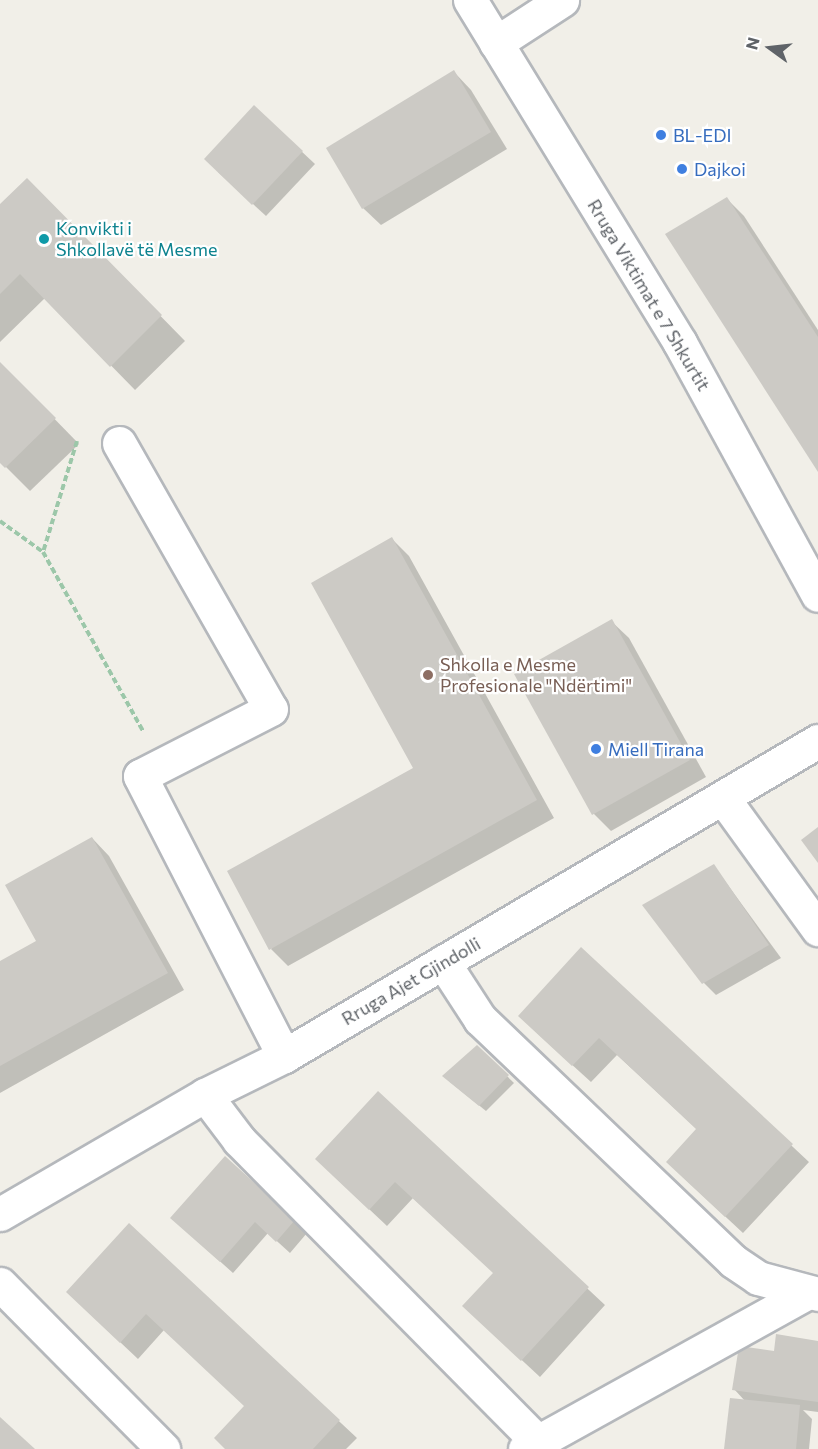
<!DOCTYPE html>
<meta charset="utf-8">
<style>
body{margin:0}
#map{position:relative;width:818px;height:1449px;overflow:hidden;background:#f1efe8;font-family:Commissioner,sans-serif}
div>[style]{position:absolute}
.shadow>*{inset:0;background:#0003}
.building>*{inset:0;background:#cccac5}
.path>*{height:4px;margin-top:-2px;transform-origin:0;background:repeating-linear-gradient(90deg,#9cc7a9 0 6px,transparent 0 9px)}
.roads{filter:drop-shadow(2px 0 #b5b8bc) drop-shadow(-2px 0 #b5b8bc) drop-shadow(0 2px #b5b8bc) drop-shadow(0 -2px #b5b8bc)}
.minor>*{height:33px;margin:-16.5px;padding:0 16.5px;transform-origin:16.5px;border-radius:16.5px;background:#fff}
.dots>*{width:16px;height:16px;translate:-50% -50%;box-sizing:border-box;border:3px solid #fff;border-radius:50%}
span{translate:-50% -50%;white-space:nowrap;text-align:center;line-height:1.15;-webkit-text-stroke:4.5px #fff;paint-order:stroke}
.shop-label{font-size:18px;color:#366cbe}
.left{translate:0 -50%;text-align:left}
.culture-label{font-size:18px;color:#0d838f}
.street-label{font-size:18px;color:#5f6368}
.education-label{font-size:18px;color:#785e54}
.north{position:absolute;left:740px;top:18px;width:60px;height:60px;-webkit-text-stroke:4px #fff;paint-order:stroke;rotate:285deg;font-size:16px;font-weight:700;line-height:24px;text-align:center;color:#5f6368}
.north::after{content:'';display:block;margin:auto;width:21px;height:27px;background:#5f6368;clip-path:polygon(50% 0,100% 100%,50% 72%,0 100%)}
</style>
<div id="map">
<div class="shadow">
<div style="clip-path:polygon(454px 72px,471px 90px,507px 149px,381px 225px,363px 208px)"></div>
<div style="clip-path:polygon(254px 107px,315px 164px,266px 216px,218px 172px)"></div>
<div style="clip-path:polygon(727px 199px,744px 216px,818px 330px,818px 469px)"></div>
<div style="clip-path:polygon(51px 204px,185px 341px,135px 390px,45px 298px,0 342px,0 206px)"></div>
<div style="clip-path:polygon(0 363px,79px 444px,30px 491px,0 461px)"></div>
<div style="clip-path:polygon(392px 539px,409px 556px,554px 818px,288px 966px,271px 949px,415px 768px)"></div>
<div style="clip-path:polygon(611px 621px,629px 638px,706px 777px,611px 831px,594px 814px,516px 675px)"></div>
<div style="clip-path:polygon(92px 838px,109px 856px,184px 990px,0 1093px,0 963px,38px 942px)"></div>
<div style="clip-path:polygon(714px 866px,781px 958px,716px 995px,704px 983px)"></div>
<div style="clip-path:polygon(581px 949px,809px 1162px,743px 1233px,685px 1179px,698px 1130px,617px 1055px,591px 1082px,537px 1033px)"></div>
<div style="clip-path:polygon(477px 1047px,514px 1083px,486px 1111px,450px 1082px)"></div>
<div style="clip-path:polygon(378px 1093px,605px 1305px,540px 1377px,482px 1323px,495px 1273px,413px 1198px,387px 1226px,334px 1176px)"></div>
<div style="clip-path:polygon(225px 1159px,307px 1233px,290px 1253px,268px 1233px,233px 1273px,185px 1230px)"></div>
<div style="clip-path:polygon(129px 1225px,357px 1438px,346px 1449px,226px 1449px,246px 1406px,164px 1330px,138px 1359px,85px 1309px)"></div>
<div style="clip-path:polygon(818px 1342px,818px 1412px,803px 1410px,812px 1419px,809px 1449px,726px 1449px,745px 1401px,734px 1389px,775px 1353px)"></div>
</div>
<div class="building">
<div style="clip-path:polygon(454px 70px,491px 132px,362px 209px,326px 148px)"></div>
<div style="clip-path:polygon(254px 105px,303px 151px,252px 205px,204px 159px)"></div>
<div style="clip-path:polygon(27px 178px,162px 315px,110px 367px,20px 274px,0 294px,0 204px)"></div>
<div style="clip-path:polygon(727px 197px,818px 337px,818px 472px,665px 234px)"></div>
<div style="clip-path:polygon(0 362px,56px 418px,5px 468px,0 463px)"></div>
<div style="clip-path:polygon(392px 537px,537px 800px,269px 950px,227px 871px,413px 768px,311px 583px)"></div>
<div style="clip-path:polygon(612px 619px,690px 760px,592px 815px,514px 674px)"></div>
<div style="clip-path:polygon(818px 827px,818px 863px,801px 840px)"></div>
<div style="clip-path:polygon(92px 837px,168px 973px,0 1066px,0 961px,36px 941px,5px 885px)"></div>
<div style="clip-path:polygon(714px 864px,769px 945px,702px 984px,642px 905px)"></div>
<div style="clip-path:polygon(581px 947px,793px 1144px,725px 1217px,666px 1162px,696px 1129px,599px 1038px,572px 1066px,518px 1016px)"></div>
<div style="clip-path:polygon(477px 1045px,509px 1075px,479px 1106px,442px 1076px)"></div>
<div style="clip-path:polygon(378px 1091px,589px 1287px,521px 1361px,462px 1306px,493px 1273px,395px 1182px,369px 1210px,315px 1159px)"></div>
<div style="clip-path:polygon(225px 1156px,295px 1220px,276px 1242px,255px 1222px,220px 1262px,170px 1218px)"></div>
<div style="clip-path:polygon(129px 1223px,340px 1420px,313px 1449px,225px 1449px,214px 1438px,244px 1406px,146px 1314px,120px 1343px,66px 1292px)"></div>
<div style="clip-path:polygon(776px 1334px,818px 1341px,818px 1402px,732px 1390px,739px 1346px,774px 1351px)"></div>
<div style="clip-path:polygon(730px 1398px,800px 1405px,796px 1449px,724px 1449px)"></div>
<div style="clip-path:polygon(0 1417px,35px 1449px,0 1449px)"></div>
</div>
<div class="path">
<div style="left:77px;top:441px;width:116px;rotate:107deg"></div>
<div style="left:43px;top:552px;width:205px;rotate:60.8deg"></div>
<div style="left:0;top:521px;width:53px;rotate:35.8deg"></div>
</div>
<div class="roads">
<div class="minor">
<div style="left:470px;top:0;width:402px;rotate:58.5deg"></div>
<div style="left:680px;top:343px;width:287px;rotate:61.3deg"></div>
<div style="left:496px;top:43px;width:79px;rotate:-33.1deg"></div>
<div style="left:119px;top:443px;width:306px;rotate:60.3deg"></div>
<div style="left:271px;top:709px;width:147px;rotate:152.9deg"></div>
<div style="left:140px;top:776px;width:315px;rotate:62.8deg"></div>
<div style="left:723px;top:798px;width:162px;rotate:54.1deg"></div>
<div style="left:443px;top:962px;width:68px;rotate:57deg"></div>
<div style="left:480px;top:1019px;width:350px;rotate:43.7deg"></div>
<div style="left:733px;top:1261px;width:30px;rotate:34deg"></div>
<div style="left:758px;top:1278px;width:62px;rotate:14.9deg"></div>
<div style="left:205px;top:1095px;width:56px;rotate:52.9deg"></div>
<div style="left:239px;top:1140px;width:425px;rotate:45.3deg"></div>
<div style="left:0;top:1214px;width:237px;rotate:-30.1deg"></div>
<div style="left:205px;top:1095px;width:88px;rotate:-26.3deg"></div>
<div style="left:284px;top:1056px;width:620px;rotate:-30.54deg"></div>
<div style="left:0;top:1284px;width:232px;rotate:45.3deg"></div>
<div style="left:525px;top:1449px;width:321px;rotate:-29deg"></div>
</div>
</div>
<div class="dots">
<div style="left:661px;top:135px;background:#3f7fe0"></div>
<div style="left:682px;top:169px;background:#3f7fe0"></div>
<div style="left:44px;top:239px;background:#0f9aa8"></div>
<div style="left:428px;top:675px;background:#8d6e63"></div>
<div style="left:596px;top:749px;background:#3f7fe0"></div>
</div>
<div class="shop-label">
<span class="left" style="left:673px;top:135px">BL-EDI</span>
<span class="left" style="left:694px;top:169px">Dajkoi</span>
<span class="left" style="left:608px;top:749px">Miell Tirana</span>
</div>
<div class="culture-label">
<span class="left" style="left:56px;top:239px">Konvikti i<br>Shkollavë të Mesme</span>
</div>
<div class="street-label">
<span style="left:649px;top:295px;rotate:59deg">Rruga Viktimat e 7 Shkurtit</span>
<span style="left:411px;top:981px;rotate:-30deg">Rruga Ajet Gjindolli</span>
</div>
<div class="education-label">
<span class="left" style="left:440px;top:675px">Shkolla e Mesme<br>Profesionale "Ndërtimi"</span>
</div>
<div class="north">N</div>
</div>
